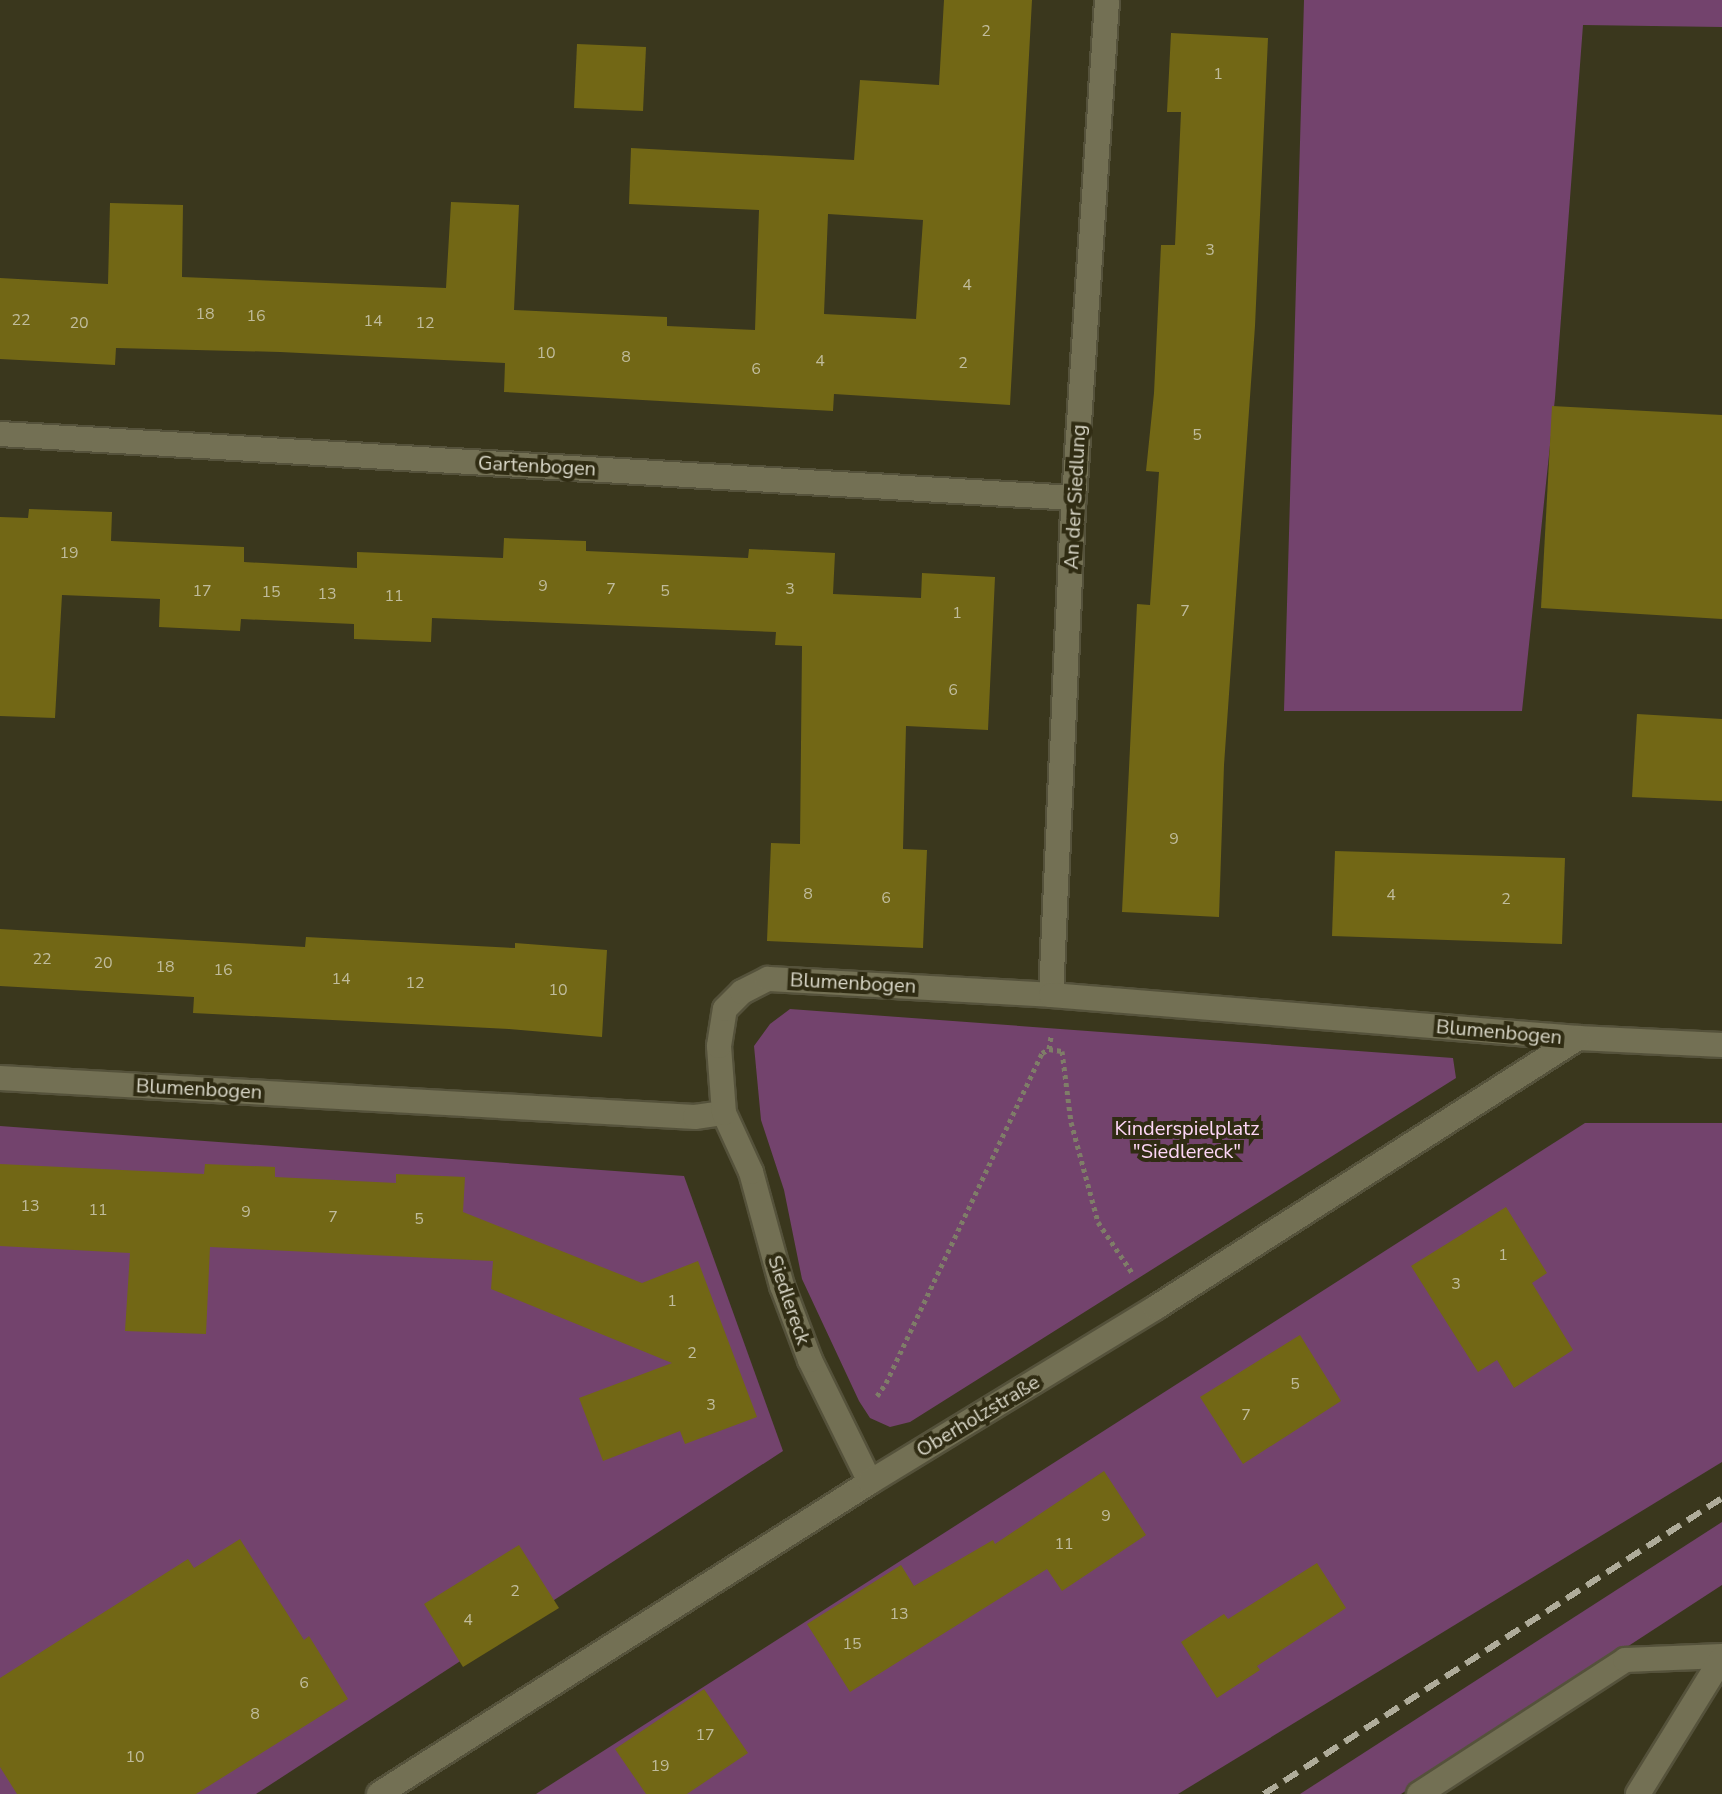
<!DOCTYPE html>
<meta charset="utf-8">
<style>
body{margin:0}
#map{position:relative;width:1722px;height:1794px;overflow:hidden;background:#3a371d;font-family:"Nunito Sans",sans-serif}
div>[style]{position:absolute}
.green>*{inset:0;background:#73436d}
.building>*{inset:0;background:#726715}
.path>*{height:5px;margin-top:-2.5px;transform-origin:0;background:repeating-linear-gradient(90deg,#7f7d68 0 4px,transparent 0 8px)}
.roads{filter:drop-shadow(2px 0 #55523b) drop-shadow(-2px 0 #55523b) drop-shadow(0 2px #55523b) drop-shadow(0 -2px #55523b)}
.minor>*{height:24px;margin:-12px;padding:0 12px;transform-origin:12px;border-radius:12px;background:#737054}
.rail>*{height:6px;margin-top:-3px;transform-origin:0;background:repeating-linear-gradient(90deg,#afac9a 0 16px,transparent 0 24px)}
span{translate:-50% -50%;white-space:nowrap;text-align:center;line-height:1.15;-webkit-text-stroke:8px #302c13;paint-order:stroke}
.number-label{font-size:16px;color:#c0bc9c}
.number-label span{-webkit-text-stroke-width:0}
.street-label{font-size:20px;color:#dad8c9}
.park-label{font-size:20px;color:#fdd6f6}
</style>
<div id="map">
<div class="green">
<div style="clip-path:polygon(1304px 0,1722px 0,1722px 27px,1583px 25px,1555px 398px,1522px 711px,1284px 711px)"></div>
<div style="clip-path:polygon(790px 1009px,1453px 1058px,1456px 1078px,910px 1422px,890px 1427px,870px 1418px,859px 1401px,802px 1279px,784px 1190px,761px 1120px,754px 1046px,770px 1024px)"></div>
<div style="clip-path:polygon(1585px 1123px,1722px 1123px,1722px 1462px,1178px 1794px,536px 1794px)"></div>
<div style="clip-path:polygon(0 1126px,684px 1176px,783px 1451px,256px 1794px,0 1794px)"></div>
<div style="clip-path:polygon(1722px 1522px,1722px 1585px,1401px 1794px,1300px 1794px)"></div>
</div>
<div class="building">
<div style="clip-path:polygon(evenodd,944px 0,1032px 0,1010px 405px,834px 394px,833px 411px,504px 392px,505px 363px,280px 352px,116px 348px,115px 365px,0 359px,0 278px,108px 284px,110px 203px,183px 205px,182px 277px,446px 288px,451px 202px,519px 205px,514px 310px,667px 317px,667px 326px,755px 330px,759px 210px,629px 204px,631px 148px,854px 160px,860px 80px,939px 85px,944px 0,828px 214px,923px 220px,916px 319px,824px 314px,828px 214px)"></div>
<div style="clip-path:polygon(1171px 33px,1268px 38px,1255px 326px,1224px 765px,1219px 917px,1122px 912px,1137px 604px,1150px 605px,1159px 472px,1146px 471px,1154px 393px,1161px 245px,1175px 245px,1181px 112px,1167px 112px)"></div>
<div style="clip-path:polygon(577px 44px,646px 47px,643px 111px,574px 108px)"></div>
<div style="clip-path:polygon(1552px 406px,1722px 415px,1722px 619px,1541px 608px)"></div>
<div style="clip-path:polygon(29px 509px,112px 512px,111px 541px,244px 547px,244px 562px,357px 568px,357px 552px,503px 558px,504px 538px,586px 541px,586px 551px,748px 558px,749px 549px,835px 553px,833px 594px,921px 598px,922px 573px,995px 577px,988px 730px,906px 726px,903px 849px,927px 850px,923px 948px,767px 941px,771px 843px,800px 844px,802px 646px,775px 645px,776px 632px,432px 618px,431px 642px,354px 639px,354px 624px,241px 619px,240px 631px,159px 627px,160px 599px,62px 595px,55px 718px,0 716px,0 517px,28px 518px)"></div>
<div style="clip-path:polygon(1637px 714px,1722px 719px,1722px 801px,1632px 797px)"></div>
<div style="clip-path:polygon(1335px 851px,1565px 858px,1562px 944px,1332px 936px)"></div>
<div style="clip-path:polygon(0 929px,305px 947px,306px 937px,515px 948px,515px 943px,607px 950px,602px 1037px,509px 1029px,193px 1013px,194px 997px,0 986px)"></div>
<div style="clip-path:polygon(0 1164px,204px 1174px,205px 1164px,275px 1167px,275px 1177px,396px 1183px,396px 1174px,465px 1177px,463px 1212px,642px 1283px,698px 1261px,757px 1417px,685px 1444px,680px 1431px,603px 1461px,579px 1398px,672px 1363px,491px 1289px,493px 1261px,210px 1247px,206px 1334px,125px 1331px,130px 1253px,0 1246px)"></div>
<div style="clip-path:polygon(1506px 1207px,1547px 1273px,1532px 1283px,1573px 1350px,1514px 1388px,1497px 1360px,1478px 1372px,1411px 1266px)"></div>
<div style="clip-path:polygon(1300px 1335px,1341px 1401px,1243px 1464px,1200px 1397px)"></div>
<div style="clip-path:polygon(1104px 1471px,1146px 1535px,1062px 1591px,1047px 1569px,850px 1692px,807px 1624px,901px 1565px,914px 1586px,993px 1540px,995px 1544px)"></div>
<div style="clip-path:polygon(240px 1539px,304px 1640px,309px 1636px,348px 1699px,196px 1794px,17px 1794px,0 1767px,0 1678px,188px 1559px,194px 1568px)"></div>
<div style="clip-path:polygon(519px 1545px,559px 1608px,463px 1667px,424px 1604px)"></div>
<div style="clip-path:polygon(1317px 1563px,1346px 1608px,1257px 1666px,1260px 1670px,1217px 1698px,1181px 1642px,1224px 1614px,1228px 1619px)"></div>
<div style="clip-path:polygon(704px 1689px,748px 1753px,687px 1794px,646px 1794px,615px 1749px)"></div>
</div>
<div class="path">
<div style="left:1049px;top:1049px;width:13px;rotate:9deg"></div>
<div style="left:1062px;top:1051px;width:72px;rotate:82.8deg"></div>
<div style="left:1071px;top:1122px;width:104px;rotate:74.9deg"></div>
<div style="left:1098px;top:1222px;width:63px;rotate:56.1deg"></div>
<div style="left:877px;top:1396px;width:16px;rotate:-55deg"></div>
<div style="left:886px;top:1383px;width:365px;rotate:-64.7deg"></div>
<div style="left:1042px;top:1053px;width:8px;rotate:-30deg"></div>
<div style="left:1049px;top:1049px;width:13px;rotate:-81deg"></div>
</div>
<div class="roads">
<div class="minor">
<div style="left:0;top:434px;width:1076px;rotate:3.41deg"></div>
<div style="left:1051px;top:995px;width:498px;rotate:-87.4deg"></div>
<div style="left:1074px;top:498px;width:499px;rotate:-86.2deg"></div>
<div style="left:0;top:1078px;width:696px;rotate:3.21deg"></div>
<div style="left:695px;top:1117px;width:29px;rotate:-8deg"></div>
<div style="left:870px;top:1482px;width:136px;rotate:-116.2deg"></div>
<div style="left:810px;top:1360px;width:79px;rotate:-110.7deg"></div>
<div style="left:782px;top:1286px;width:118px;rotate:-105.2deg"></div>
<div style="left:751px;top:1172px;width:65px;rotate:-114.6deg"></div>
<div style="left:724px;top:1113px;width:67px;rotate:-94.3deg"></div>
<div style="left:719px;top:1046px;width:37px;rotate:-81deg"></div>
<div style="left:725px;top:1009px;width:24px;rotate:-45deg"></div>
<div style="left:742px;top:992px;width:29px;rotate:-27deg"></div>
<div style="left:768px;top:979px;width:283px;rotate:3.2deg"></div>
<div style="left:1051px;top:995px;width:529px;rotate:4.66deg"></div>
<div style="left:1578px;top:1038px;width:144px;rotate:2.8deg"></div>
<div style="left:379px;top:1794px;width:582px;rotate:-32.43deg"></div>
<div style="left:870px;top:1482px;width:334px;rotate:-31.4deg"></div>
<div style="left:1155px;top:1308px;width:502px;rotate:-32.55deg"></div>
<div style="left:1419px;top:1794px;width:246px;rotate:-33deg"></div>
<div style="left:1625px;top:1660px;width:97px;rotate:-2.4deg"></div>
<div style="left:1638px;top:1794px;width:160px;rotate:-58.3deg"></div>
</div>
</div>
<div class="rail">
<div style="left:1264px;top:1794px;width:545px;rotate:-32.87deg"></div>
</div>
<div class="number-label">
<span style="left:986px;top:31px">2</span>
<span style="left:1218px;top:74px">1</span>
<span style="left:1210px;top:250px">3</span>
<span style="left:967px;top:285px">4</span>
<span style="left:205px;top:314px">18</span>
<span style="left:256px;top:316px">16</span>
<span style="left:21px;top:320px">22</span>
<span style="left:373px;top:321px">14</span>
<span style="left:79px;top:323px">20</span>
<span style="left:425px;top:323px">12</span>
<span style="left:546px;top:353px">10</span>
<span style="left:626px;top:357px">8</span>
<span style="left:820px;top:361px">4</span>
<span style="left:963px;top:363px">2</span>
<span style="left:756px;top:369px">6</span>
<span style="left:1197px;top:435px">5</span>
<span style="left:69px;top:553px">19</span>
<span style="left:543px;top:586px">9</span>
<span style="left:611px;top:589px">7</span>
<span style="left:790px;top:589px">3</span>
<span style="left:202px;top:591px">17</span>
<span style="left:665px;top:591px">5</span>
<span style="left:271px;top:592px">15</span>
<span style="left:327px;top:594px">13</span>
<span style="left:394px;top:596px">11</span>
<span style="left:1185px;top:611px">7</span>
<span style="left:957px;top:613px">1</span>
<span style="left:953px;top:690px">6</span>
<span style="left:1174px;top:839px">9</span>
<span style="left:808px;top:894px">8</span>
<span style="left:1391px;top:895px">4</span>
<span style="left:886px;top:898px">6</span>
<span style="left:1506px;top:899px">2</span>
<span style="left:42px;top:959px">22</span>
<span style="left:103px;top:963px">20</span>
<span style="left:165px;top:967px">18</span>
<span style="left:223px;top:970px">16</span>
<span style="left:341px;top:979px">14</span>
<span style="left:415px;top:983px">12</span>
<span style="left:558px;top:990px">10</span>
<span style="left:30px;top:1206px">13</span>
<span style="left:98px;top:1210px">11</span>
<span style="left:246px;top:1212px">9</span>
<span style="left:333px;top:1217px">7</span>
<span style="left:419px;top:1219px">5</span>
<span style="left:1503px;top:1255px">1</span>
<span style="left:1456px;top:1284px">3</span>
<span style="left:672px;top:1301px">1</span>
<span style="left:692px;top:1353px">2</span>
<span style="left:1295px;top:1384px">5</span>
<span style="left:711px;top:1405px">3</span>
<span style="left:1246px;top:1415px">7</span>
<span style="left:1106px;top:1516px">9</span>
<span style="left:1064px;top:1544px">11</span>
<span style="left:515px;top:1591px">2</span>
<span style="left:899px;top:1614px">13</span>
<span style="left:468px;top:1620px">4</span>
<span style="left:852px;top:1644px">15</span>
<span style="left:304px;top:1683px">6</span>
<span style="left:255px;top:1714px">8</span>
<span style="left:705px;top:1735px">17</span>
<span style="left:135px;top:1757px">10</span>
<span style="left:660px;top:1766px">19</span>
</div>
<div class="street-label">
<span style="left:537px;top:466px;rotate:3deg">Gartenbogen</span>
<span style="left:1075px;top:497px;rotate:-87deg">An der Siedlung</span>
<span style="left:853px;top:983px;rotate:3deg">Blumenbogen</span>
<span style="left:1499px;top:1032px;rotate:5deg">Blumenbogen</span>
<span style="left:199px;top:1089px;rotate:3deg">Blumenbogen</span>
<span style="left:789px;top:1300px;rotate:71deg">Siedlereck</span>
<span style="left:978px;top:1416px;rotate:-31deg">Oberholzstraße</span>
</div>
<div class="park-label">
<span style="left:1187px;top:1140px">Kinderspielplatz<br>"Siedlereck"</span>
</div>
</div>
